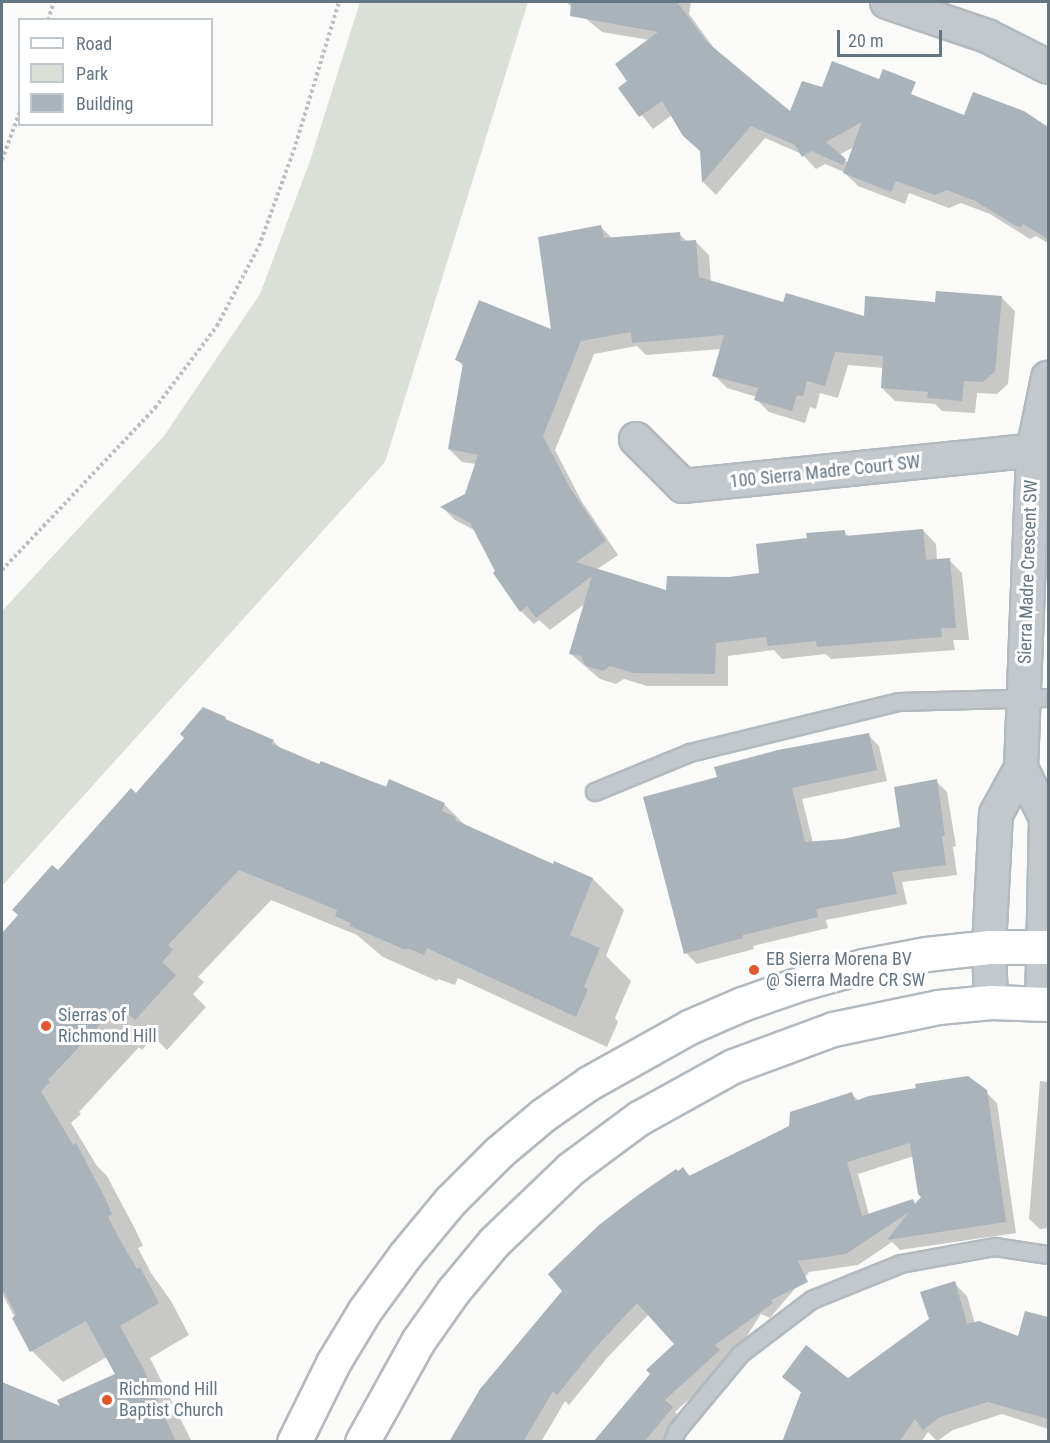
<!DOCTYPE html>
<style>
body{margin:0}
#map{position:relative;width:1050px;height:1443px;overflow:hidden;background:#fafaf8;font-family:"Roboto Condensed",sans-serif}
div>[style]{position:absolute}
.green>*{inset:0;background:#dadfd7}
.shadow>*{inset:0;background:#0003}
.building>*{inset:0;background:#aab3b9}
.path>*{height:4px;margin-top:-2px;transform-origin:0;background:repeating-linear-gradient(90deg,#bbbfc2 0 3px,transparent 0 6px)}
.roads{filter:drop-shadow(2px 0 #b3babf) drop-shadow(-2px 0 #b3babf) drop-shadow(0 2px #b3babf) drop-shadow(0 -2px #b3babf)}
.lane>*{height:16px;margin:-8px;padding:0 8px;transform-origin:8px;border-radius:8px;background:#c3c8cc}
.street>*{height:32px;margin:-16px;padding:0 16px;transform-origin:16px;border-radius:16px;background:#c3c8cc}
.secondary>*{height:33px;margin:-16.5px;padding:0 16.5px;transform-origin:16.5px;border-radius:16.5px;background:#fff}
.dots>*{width:16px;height:16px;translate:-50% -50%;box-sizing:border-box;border:3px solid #fff;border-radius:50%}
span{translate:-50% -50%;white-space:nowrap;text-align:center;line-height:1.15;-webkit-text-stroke:6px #fff;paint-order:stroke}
.street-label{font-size:18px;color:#657683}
.poi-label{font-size:18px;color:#657683}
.left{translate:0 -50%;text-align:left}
.frame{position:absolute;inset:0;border:3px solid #657683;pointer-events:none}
.legend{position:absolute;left:18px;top:18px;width:195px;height:108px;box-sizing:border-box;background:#fff;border:2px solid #c1c8cd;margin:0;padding:8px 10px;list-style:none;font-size:18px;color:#657683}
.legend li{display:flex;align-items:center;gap:12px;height:30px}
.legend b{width:30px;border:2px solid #c1c8cd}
.scale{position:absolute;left:837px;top:30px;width:105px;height:27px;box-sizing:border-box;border:3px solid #657683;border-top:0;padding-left:8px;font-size:18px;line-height:21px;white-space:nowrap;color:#657683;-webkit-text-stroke:4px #fff;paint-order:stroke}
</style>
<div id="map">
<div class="green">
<div style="clip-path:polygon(360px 2px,528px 2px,385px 462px,2px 886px,2px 611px,164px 436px,260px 294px,310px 161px)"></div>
</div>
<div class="shadow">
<div style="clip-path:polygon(evenodd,566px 2px,691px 2px,689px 14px,716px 51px,791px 114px,823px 89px,896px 95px,965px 117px,1023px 113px,1048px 128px,1048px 243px,1036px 236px,1030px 239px,990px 214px,961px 203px,949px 208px,909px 193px,905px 204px,858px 186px,844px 172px,825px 164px,816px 169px,802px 154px,765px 138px,716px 195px,704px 183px,702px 153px,684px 135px,672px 115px,653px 129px,620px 88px,629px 81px,650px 40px,602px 32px,566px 2px,854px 147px,848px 163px,839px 155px,854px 147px)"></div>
<div style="clip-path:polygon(601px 227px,613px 239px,679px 234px,688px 242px,696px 242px,709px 255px,711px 282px,784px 304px,865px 318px,936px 304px,1002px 298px,1015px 311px,1008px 384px,997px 394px,977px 393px,975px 413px,942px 411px,935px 404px,895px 401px,882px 388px,884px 368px,848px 365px,838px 398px,820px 393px,816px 409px,810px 407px,805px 423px,769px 412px,756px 399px,757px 397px,727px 388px,714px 375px,721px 349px,646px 355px,637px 346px,594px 354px,555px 450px,582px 502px,618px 555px,596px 570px,668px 592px,729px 578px,761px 574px,808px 539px,844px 532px,850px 537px,923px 530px,936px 544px,937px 561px,949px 560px,962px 573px,969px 640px,953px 640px,955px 650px,831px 659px,826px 654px,782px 659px,774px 650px,728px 656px,728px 686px,647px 686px,624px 679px,616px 684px,600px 679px,571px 654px,586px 603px,550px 630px,539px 620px,534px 624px,521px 611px,476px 531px,455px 520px,443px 508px,466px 495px,476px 464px,462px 462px,449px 449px,464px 367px,456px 359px,553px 332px)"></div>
<div style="clip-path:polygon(225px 718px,231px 724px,273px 741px,281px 749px,320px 766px,444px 804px,466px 826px,554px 866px,593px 879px,624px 910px,606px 956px,631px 981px,615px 1018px,618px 1022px,607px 1047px,458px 978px,455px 985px,438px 979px,437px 981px,383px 957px,357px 935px,271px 900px,198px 977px,204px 982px,193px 994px,206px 1007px,167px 1050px,154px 1037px,142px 1050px,139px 1047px,79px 1112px,81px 1114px,71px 1123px,97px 1166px,107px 1176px,135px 1229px,143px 1246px,138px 1248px,151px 1273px,171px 1301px,189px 1335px,150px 1358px,192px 1442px,2px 1442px,2px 1392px,4px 1385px,63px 1409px,117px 1375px,107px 1357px,63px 1382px,32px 1351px,2px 1293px,2px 936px,58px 872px,137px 795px)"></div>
<div style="clip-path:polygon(868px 735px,879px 746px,887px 781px,802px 799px,813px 843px,843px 841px,902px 828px,936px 781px,947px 792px,956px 846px,953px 847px,957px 875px,902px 882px,907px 904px,826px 920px,828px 928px,753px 946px,754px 949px,697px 964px,686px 953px,644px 798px)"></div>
<div style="clip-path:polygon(1040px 1081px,1048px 1082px,1048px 1228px,1040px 1229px,1029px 1219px)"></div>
<div style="clip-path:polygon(evenodd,986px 1092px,997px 1103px,1016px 1233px,900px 1250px,892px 1242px,858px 1265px,809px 1272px,770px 1318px,761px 1314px,740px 1347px,725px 1356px,730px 1362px,675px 1412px,683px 1419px,666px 1442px,596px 1441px,676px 1344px,649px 1314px,607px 1358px,569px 1405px,565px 1401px,541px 1442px,451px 1442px,683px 1169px,691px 1177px,790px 1127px,851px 1093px,859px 1101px,986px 1092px,914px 1156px,923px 1197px,917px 1205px,913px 1201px,869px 1215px,858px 1174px,914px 1156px)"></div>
<div style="clip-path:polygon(954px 1283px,967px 1296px,975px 1324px,1019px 1338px,1026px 1313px,1048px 1320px,1048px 1429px,1002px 1414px,953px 1430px,937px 1441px,928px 1432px,921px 1442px,784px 1442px,802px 1393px,784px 1376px,848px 1380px,931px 1319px)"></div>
</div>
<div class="building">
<div style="clip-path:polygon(571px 2px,677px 2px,707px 42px,790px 111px,802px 81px,822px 87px,832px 61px,879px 79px,883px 69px,916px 82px,911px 94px,964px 115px,973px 92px,1024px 111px,1048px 127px,1048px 239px,1023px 224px,1021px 227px,1016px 226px,975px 201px,947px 190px,935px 195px,896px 181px,891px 192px,843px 173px,862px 122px,826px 142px,846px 159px,843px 165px,811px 151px,802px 157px,795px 145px,751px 126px,702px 183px,700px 151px,683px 136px,662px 101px,639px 117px,618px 88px,627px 81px,615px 64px,658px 32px,570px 16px)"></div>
<div style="clip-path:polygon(601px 225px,604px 238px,680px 232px,681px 241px,696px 240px,699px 277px,783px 302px,786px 293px,864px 316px,865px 296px,935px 302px,936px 291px,1002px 296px,995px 371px,983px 382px,964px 381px,962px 401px,927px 398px,928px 392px,881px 388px,883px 356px,835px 352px,825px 386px,807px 381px,803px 396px,797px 395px,792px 411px,754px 400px,758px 388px,712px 376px,724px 335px,632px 343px,631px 332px,581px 341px,543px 436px,570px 488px,606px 541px,576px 562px,666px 590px,667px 576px,729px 577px,759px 573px,756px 544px,807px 538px,806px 533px,845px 530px,845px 536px,923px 529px,926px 560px,950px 558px,956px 628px,941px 628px,942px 637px,817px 647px,816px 641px,768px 646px,766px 637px,716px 643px,715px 674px,633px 673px,610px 666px,603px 671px,586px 666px,581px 656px,569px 654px,592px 576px,536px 618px,527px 606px,520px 612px,493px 573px,495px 571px,470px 523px,440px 507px,465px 494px,478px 455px,448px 449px,463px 363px,455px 360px,479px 300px,551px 329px,538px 237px)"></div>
<div style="clip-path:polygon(203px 707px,226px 717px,225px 719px,274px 740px,272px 744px,319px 764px,321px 761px,386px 787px,389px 779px,445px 803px,442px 811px,456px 817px,455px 820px,553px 864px,554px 861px,593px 878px,570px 935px,600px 948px,584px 987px,588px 989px,576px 1017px,427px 948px,424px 955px,407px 948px,406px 950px,350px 926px,351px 923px,335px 916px,337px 910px,239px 870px,168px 945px,173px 950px,162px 962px,176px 975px,135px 1020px,121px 1007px,110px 1020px,107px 1017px,48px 1080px,50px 1082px,41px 1091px,73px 1145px,76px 1143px,104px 1196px,112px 1214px,108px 1217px,120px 1240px,137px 1269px,140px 1267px,159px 1303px,120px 1326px,143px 1368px,176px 1442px,2px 1442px,2px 1382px,60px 1406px,57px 1400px,115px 1374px,86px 1321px,30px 1352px,12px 1318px,16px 1315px,2px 1288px,2px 933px,18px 915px,12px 910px,52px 865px,58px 870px,131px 788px,136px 793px,184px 738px,180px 734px)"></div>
<div style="clip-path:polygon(869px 733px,877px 770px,792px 788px,805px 842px,843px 839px,900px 827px,894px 787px,937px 779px,945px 836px,942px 836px,946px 865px,892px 872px,897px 894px,816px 909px,818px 917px,743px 935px,743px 938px,684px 954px,643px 797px,717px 777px,714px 767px,778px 750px)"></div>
<div style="clip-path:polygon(evenodd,968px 1076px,987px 1090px,1006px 1222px,887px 1240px,909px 1212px,846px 1254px,798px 1261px,808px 1282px,771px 1300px,773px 1303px,715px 1345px,720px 1350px,665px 1400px,673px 1407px,644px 1442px,594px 1441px,650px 1374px,646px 1370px,674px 1344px,637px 1303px,596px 1347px,557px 1395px,553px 1391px,523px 1442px,449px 1442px,480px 1389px,562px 1291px,548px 1274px,599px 1225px,638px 1195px,676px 1169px,678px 1171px,683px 1167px,689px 1176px,789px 1126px,790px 1112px,852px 1092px,855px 1101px,869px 1096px,916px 1088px,915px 1084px,968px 1076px,910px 1143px,918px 1194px,921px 1197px,915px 1204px,913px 1199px,862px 1216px,847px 1162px,910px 1143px)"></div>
<div style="clip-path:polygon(955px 1281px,967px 1324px,979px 1321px,1018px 1336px,1025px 1311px,1048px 1317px,1048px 1419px,988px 1402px,940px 1417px,923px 1430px,915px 1419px,899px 1442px,782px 1442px,801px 1392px,782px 1377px,806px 1345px,848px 1378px,929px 1319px,920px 1292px)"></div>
</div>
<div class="path">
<div style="left:48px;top:20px;width:19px;rotate:-72deg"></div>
<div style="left:2px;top:160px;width:52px;rotate:-69.8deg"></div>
<div style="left:2px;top:570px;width:223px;rotate:-46.6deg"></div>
<div style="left:155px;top:408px;width:103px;rotate:-52.9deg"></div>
<div style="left:217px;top:326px;width:90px;rotate:-62.3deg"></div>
<div style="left:259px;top:246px;width:102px;rotate:-70deg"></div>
<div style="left:294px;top:150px;width:155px;rotate:-73.1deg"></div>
</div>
<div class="roads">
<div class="lane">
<div style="left:595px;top:792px;width:103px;rotate:-22.3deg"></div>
<div style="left:690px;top:753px;width:215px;rotate:-13.7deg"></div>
<div style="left:899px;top:702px;width:149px;rotate:-1.5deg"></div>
<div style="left:673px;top:1442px;width:12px;rotate:-70deg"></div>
<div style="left:677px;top:1431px;width:100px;rotate:-50.3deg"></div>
<div style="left:741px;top:1354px;width:89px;rotate:-37.3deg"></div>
<div style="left:812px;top:1300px;width:96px;rotate:-22deg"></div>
<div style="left:901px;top:1264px;width:96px;rotate:-10.3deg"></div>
<div style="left:995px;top:1247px;width:54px;rotate:8.6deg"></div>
</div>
<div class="street">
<div style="left:887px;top:2px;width:106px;rotate:18.8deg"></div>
<div style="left:987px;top:36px;width:68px;rotate:26.9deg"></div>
<div style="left:636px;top:439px;width:66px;rotate:45deg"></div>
<div style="left:683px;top:486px;width:367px;rotate:-5.8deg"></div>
<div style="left:1021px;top:768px;width:56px;rotate:63.4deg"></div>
<div style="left:1046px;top:818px;width:185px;rotate:91.2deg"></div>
<div style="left:991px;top:1002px;width:55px;rotate:-92.1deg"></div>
<div style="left:989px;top:947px;width:133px;rotate:-87deg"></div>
<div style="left:996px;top:814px;width:52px;rotate:-61.5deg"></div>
<div style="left:1021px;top:768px;width:317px;rotate:-87.8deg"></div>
<div style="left:1033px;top:451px;width:75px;rotate:-78.4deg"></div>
</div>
<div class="secondary">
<div style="left:294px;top:1442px;width:88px;rotate:-63.7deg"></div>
<div style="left:333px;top:1363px;width:62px;rotate:-58.9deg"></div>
<div style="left:365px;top:1310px;width:69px;rotate:-53.8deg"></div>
<div style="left:406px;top:1254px;width:69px;rotate:-50.3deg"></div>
<div style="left:450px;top:1201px;width:69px;rotate:-45deg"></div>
<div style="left:499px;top:1152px;width:57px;rotate:-40.1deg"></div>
<div style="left:543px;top:1115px;width:56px;rotate:-34.8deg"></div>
<div style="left:589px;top:1083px;width:115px;rotate:-29.2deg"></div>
<div style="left:689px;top:1027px;width:58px;rotate:-23.5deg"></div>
<div style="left:742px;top:1004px;width:64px;rotate:-19.3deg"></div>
<div style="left:802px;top:983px;width:63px;rotate:-15.6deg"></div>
<div style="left:863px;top:966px;width:64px;rotate:-10.8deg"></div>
<div style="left:926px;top:954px;width:63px;rotate:-6.3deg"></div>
<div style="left:989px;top:947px;width:59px"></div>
<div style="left:362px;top:1442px;width:115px;rotate:-61deg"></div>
<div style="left:418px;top:1341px;width:62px;rotate:-54.8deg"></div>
<div style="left:454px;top:1290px;width:62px;rotate:-50.2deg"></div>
<div style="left:494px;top:1242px;width:105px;rotate:-43.8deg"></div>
<div style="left:570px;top:1169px;width:86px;rotate:-36.5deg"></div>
<div style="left:639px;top:1118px;width:107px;rotate:-29deg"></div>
<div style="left:733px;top:1066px;width:107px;rotate:-20.3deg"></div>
<div style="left:833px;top:1029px;width:107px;rotate:-11.8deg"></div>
<div style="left:938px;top:1007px;width:53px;rotate:-5.4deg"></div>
<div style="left:991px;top:1002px;width:57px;rotate:2deg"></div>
</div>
</div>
<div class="dots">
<div style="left:754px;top:970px;background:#e4572e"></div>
<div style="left:46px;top:1026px;background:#e4572e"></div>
<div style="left:107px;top:1400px;background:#e4572e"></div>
</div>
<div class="street-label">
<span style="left:825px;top:472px;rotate:-6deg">100 Sierra Madre Court SW</span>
<span style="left:1028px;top:572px;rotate:-88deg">Sierra Madre Crescent SW</span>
</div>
<div class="poi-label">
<span class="left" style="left:766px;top:970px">EB Sierra Morena BV<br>@ Sierra Madre CR SW</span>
<span class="left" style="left:58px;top:1026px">Sierras of<br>Richmond Hill</span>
<span class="left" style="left:119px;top:1400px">Richmond Hill<br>Baptist Church</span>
</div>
<div class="frame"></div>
<ul class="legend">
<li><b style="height:8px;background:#fff"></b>Road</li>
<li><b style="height:16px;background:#dadfd7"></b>Park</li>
<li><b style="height:16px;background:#aab3b9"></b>Building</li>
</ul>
<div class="scale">20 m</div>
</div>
